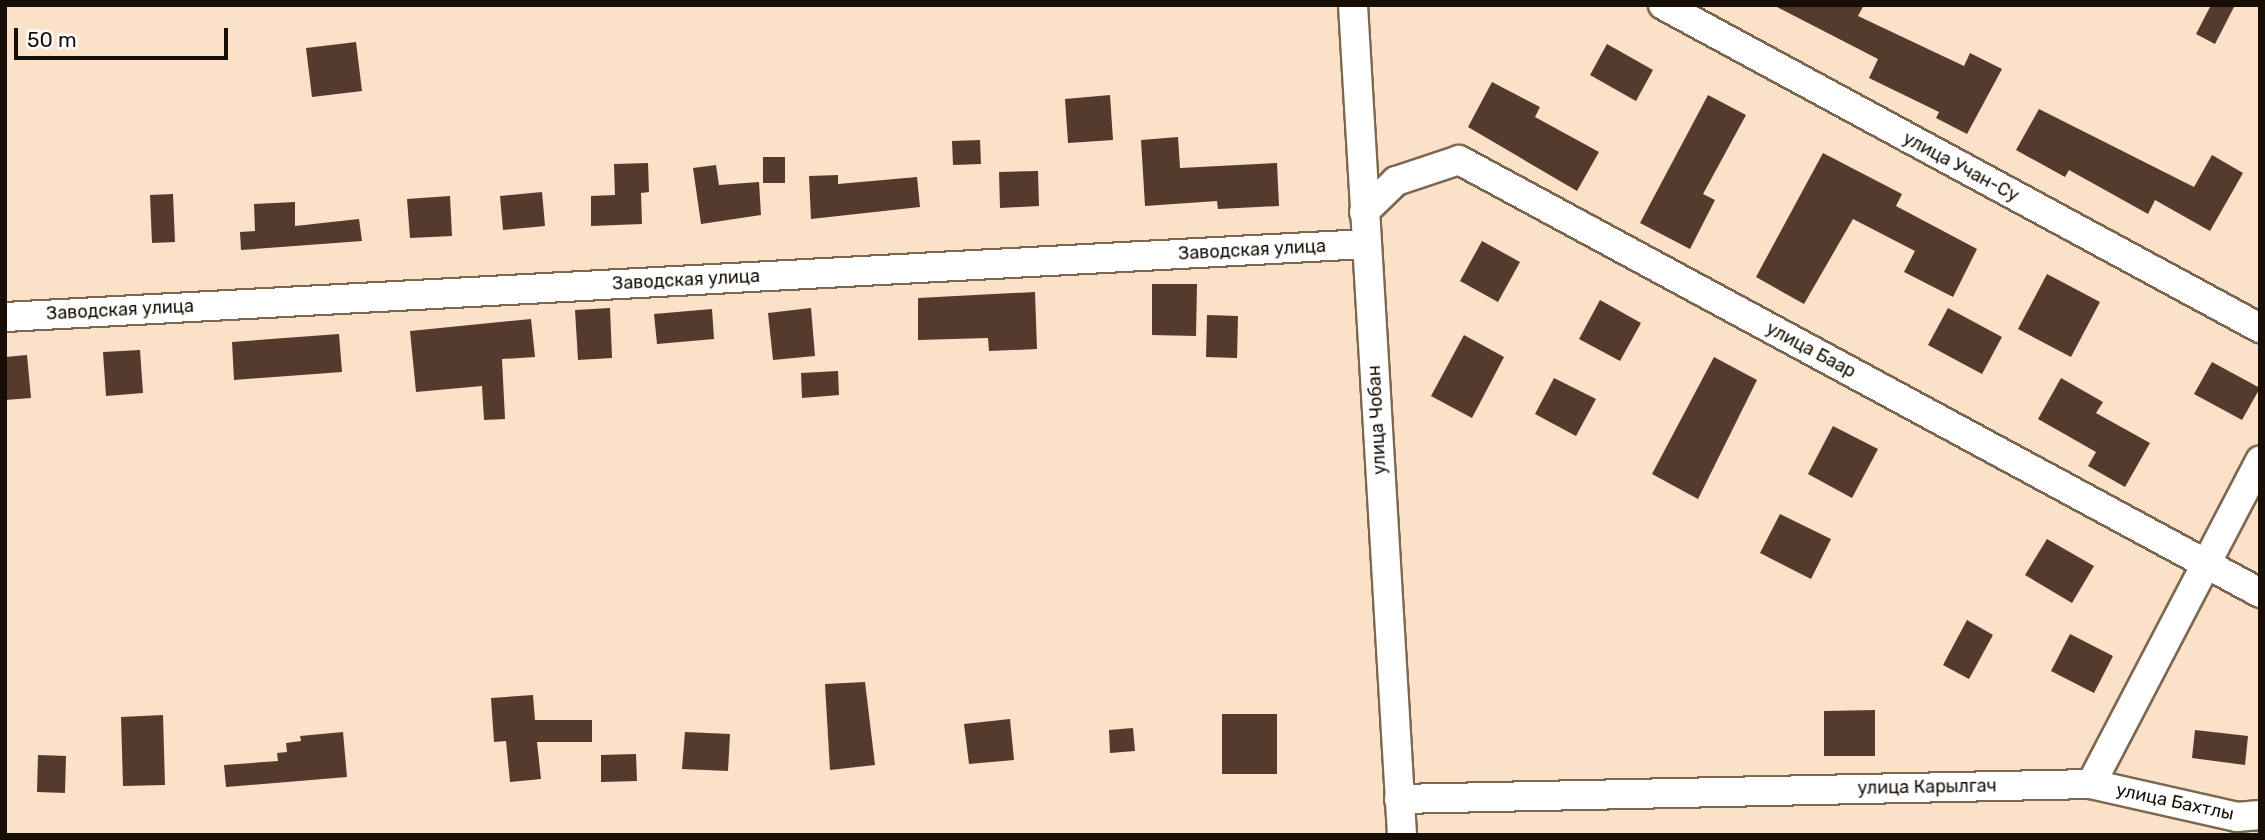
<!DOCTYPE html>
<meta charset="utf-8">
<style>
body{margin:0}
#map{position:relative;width:2265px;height:840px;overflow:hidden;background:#fae1c7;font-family:Rubik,sans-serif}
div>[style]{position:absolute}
.building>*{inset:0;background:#553b2e}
.roads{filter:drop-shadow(2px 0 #7c6750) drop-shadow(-2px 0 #7c6750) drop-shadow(0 2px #7c6750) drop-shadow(0 -2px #7c6750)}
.minor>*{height:28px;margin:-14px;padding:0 14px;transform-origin:14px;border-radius:14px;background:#fff}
span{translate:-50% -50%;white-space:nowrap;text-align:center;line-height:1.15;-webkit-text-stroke:7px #fff;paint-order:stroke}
.street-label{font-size:18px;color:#170f06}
.frame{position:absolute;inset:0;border:7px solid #170f06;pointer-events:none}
.scale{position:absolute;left:14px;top:28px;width:214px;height:32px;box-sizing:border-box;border:4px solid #170f06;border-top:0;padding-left:9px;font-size:21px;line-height:24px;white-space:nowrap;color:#170f06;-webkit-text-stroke:5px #fff;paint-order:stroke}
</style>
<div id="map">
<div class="building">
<div style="clip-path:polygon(1773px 5px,1864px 5px,1858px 16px,1964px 66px,1970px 53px,2002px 69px,1967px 134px,1936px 118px,1939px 112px,1869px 78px,1878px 59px)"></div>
<div style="clip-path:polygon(2211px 5px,2235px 5px,2215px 44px,2196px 34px)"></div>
<div style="clip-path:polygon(356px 42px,362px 91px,312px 97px,306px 48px)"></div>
<div style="clip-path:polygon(1607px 44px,1653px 70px,1636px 101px,1590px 75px)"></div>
<div style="clip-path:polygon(1492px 82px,1540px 107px,1535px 117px,1599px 152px,1577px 191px,1468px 127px)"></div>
<div style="clip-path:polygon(1110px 95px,1113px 140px,1068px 143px,1065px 99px)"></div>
<div style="clip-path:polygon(1708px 95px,1746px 115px,1703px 194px,1715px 200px,1690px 249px,1640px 223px)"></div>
<div style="clip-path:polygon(2039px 109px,2194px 187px,2212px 155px,2243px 173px,2210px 231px,2155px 200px,2148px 214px,2069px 170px,2065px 177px,2016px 150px)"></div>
<div style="clip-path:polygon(1178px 137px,1180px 168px,1277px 163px,1279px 206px,1218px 209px,1217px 201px,1145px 206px,1141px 140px)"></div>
<div style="clip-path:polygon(980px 140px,981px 164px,953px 165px,952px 141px)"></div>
<div style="clip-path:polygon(1823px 153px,1902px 194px,1896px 206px,1977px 249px,1953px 297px,1904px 272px,1915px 251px,1853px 219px,1804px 304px,1756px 277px)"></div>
<div style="clip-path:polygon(763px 157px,785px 157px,785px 183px,763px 183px)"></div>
<div style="clip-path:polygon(648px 163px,649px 192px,641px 193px,642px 224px,591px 226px,591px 196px,615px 195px,614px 164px)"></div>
<div style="clip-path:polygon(716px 165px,719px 185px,759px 182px,761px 215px,701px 224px,693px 168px)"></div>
<div style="clip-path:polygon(1038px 171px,1039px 206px,1000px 208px,999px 172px)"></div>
<div style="clip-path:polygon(838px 175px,838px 184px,917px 177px,920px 207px,811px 219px,809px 176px)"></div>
<div style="clip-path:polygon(542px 192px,545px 226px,503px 230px,500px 196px)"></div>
<div style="clip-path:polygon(173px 194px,175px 242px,152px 243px,150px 195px)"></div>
<div style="clip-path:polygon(450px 196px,452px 236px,410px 238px,407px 199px)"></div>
<div style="clip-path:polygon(295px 202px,295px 226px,359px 219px,362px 241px,241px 250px,240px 232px,255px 231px,254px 204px)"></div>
<div style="clip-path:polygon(1482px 241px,1520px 262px,1498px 302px,1460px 281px)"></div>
<div style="clip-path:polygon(2047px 274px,2100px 302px,2071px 357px,2018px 329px)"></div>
<div style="clip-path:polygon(1152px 284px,1197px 284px,1196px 336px,1152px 335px)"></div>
<div style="clip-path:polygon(1035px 292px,1037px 349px,989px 351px,988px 338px,918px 340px,918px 298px)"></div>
<div style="clip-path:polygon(1600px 300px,1641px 323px,1620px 361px,1579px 339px)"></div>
<div style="clip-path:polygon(610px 308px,612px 358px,578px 360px,575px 310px)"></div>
<div style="clip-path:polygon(811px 308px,815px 356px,773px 360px,768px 313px)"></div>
<div style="clip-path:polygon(1948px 308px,2002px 337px,1982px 374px,1928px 345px)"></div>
<div style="clip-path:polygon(712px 309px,714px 339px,657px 344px,654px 314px)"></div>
<div style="clip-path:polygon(1207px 315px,1238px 316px,1237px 358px,1206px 357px)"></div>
<div style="clip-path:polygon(531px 319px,535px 357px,502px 359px,505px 419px,484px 420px,482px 386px,416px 392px,410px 331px)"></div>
<div style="clip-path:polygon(339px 334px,342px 372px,234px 380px,232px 342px)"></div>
<div style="clip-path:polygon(1464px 335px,1504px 357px,1472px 418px,1431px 396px)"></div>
<div style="clip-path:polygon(140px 350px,143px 393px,106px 396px,103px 352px)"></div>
<div style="clip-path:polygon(27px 355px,31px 398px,5px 400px,5px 357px)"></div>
<div style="clip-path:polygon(1714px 357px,1757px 380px,1698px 499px,1652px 474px)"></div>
<div style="clip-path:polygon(2212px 362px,2260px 388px,2242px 420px,2194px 394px)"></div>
<div style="clip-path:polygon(838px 371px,839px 395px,802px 398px,801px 373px)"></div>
<div style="clip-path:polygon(1554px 378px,1596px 399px,1576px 436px,1535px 414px)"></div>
<div style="clip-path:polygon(2061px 378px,2103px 402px,2096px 413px,2150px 443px,2125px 487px,2088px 466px,2096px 452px,2038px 419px)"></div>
<div style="clip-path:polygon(1833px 426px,1878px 449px,1852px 498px,1808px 474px)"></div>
<div style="clip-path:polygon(1780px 514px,1831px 539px,1811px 579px,1760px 553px)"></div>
<div style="clip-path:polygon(2047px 539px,2094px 566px,2072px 603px,2025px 575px)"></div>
<div style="clip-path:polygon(1967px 620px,1993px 635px,1969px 679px,1943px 665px)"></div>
<div style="clip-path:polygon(2070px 634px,2113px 656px,2094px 693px,2051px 671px)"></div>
<div style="clip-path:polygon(865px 682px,875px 765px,830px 770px,825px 684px)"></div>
<div style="clip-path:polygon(533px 695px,535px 720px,592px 720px,592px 742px,537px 742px,541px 779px,510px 782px,506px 741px,494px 742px,491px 698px)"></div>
<div style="clip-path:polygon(1875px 710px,1875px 756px,1824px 756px,1824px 711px)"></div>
<div style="clip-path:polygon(1222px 714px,1277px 714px,1277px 774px,1222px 774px)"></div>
<div style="clip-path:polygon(163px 715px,165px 785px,123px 786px,121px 717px)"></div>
<div style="clip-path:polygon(1010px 719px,1014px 760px,969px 764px,964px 724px)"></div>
<div style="clip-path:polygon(1133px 728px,1135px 751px,1110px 753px,1109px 730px)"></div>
<div style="clip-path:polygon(2195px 730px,2248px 736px,2245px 765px,2192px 758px)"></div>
<div style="clip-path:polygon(343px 732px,347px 777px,226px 787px,224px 765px,278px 761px,277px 753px,287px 752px,286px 743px,301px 741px,300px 736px)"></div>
<div style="clip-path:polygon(685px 732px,730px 734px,728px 771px,682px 769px)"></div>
<div style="clip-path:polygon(636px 754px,637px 781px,601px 782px,601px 755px)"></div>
<div style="clip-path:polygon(38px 755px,66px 756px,65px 793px,37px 792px)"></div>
</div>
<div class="roads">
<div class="minor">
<div style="left:1353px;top:5px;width:831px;rotate:86.62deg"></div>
<div style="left:1663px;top:5px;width:679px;rotate:28.42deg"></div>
<div style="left:1364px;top:212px;width:45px;rotate:-44.1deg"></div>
<div style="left:1396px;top:181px;width:66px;rotate:-18.4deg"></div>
<div style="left:1459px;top:160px;width:911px;rotate:28.39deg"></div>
<div style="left:5px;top:317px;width:1363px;rotate:-3.07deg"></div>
<div style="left:2091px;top:784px;width:150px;rotate:12.7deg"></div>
<div style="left:2237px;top:817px;width:23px;rotate:-5deg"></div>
<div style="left:1399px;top:799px;width:692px;rotate:-1.24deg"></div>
<div style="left:2091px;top:784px;width:365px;rotate:-62.4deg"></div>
</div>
</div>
<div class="street-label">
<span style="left:1961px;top:167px;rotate:28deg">улица Учан-Су</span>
<span style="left:1252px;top:250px;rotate:-3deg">Заводская улица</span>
<span style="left:686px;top:280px;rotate:-3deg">Заводская улица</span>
<span style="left:120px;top:310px;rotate:-3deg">Заводская улица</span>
<span style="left:1811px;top:350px;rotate:28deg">улица Баар</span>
<span style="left:1377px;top:420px;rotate:-93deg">улица Чобан</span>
<span style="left:1927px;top:787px;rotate:-1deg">улица Карылгач</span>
<span style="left:2175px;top:802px;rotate:12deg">улица Бахтлы</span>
</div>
<div class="frame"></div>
<div class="scale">50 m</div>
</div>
